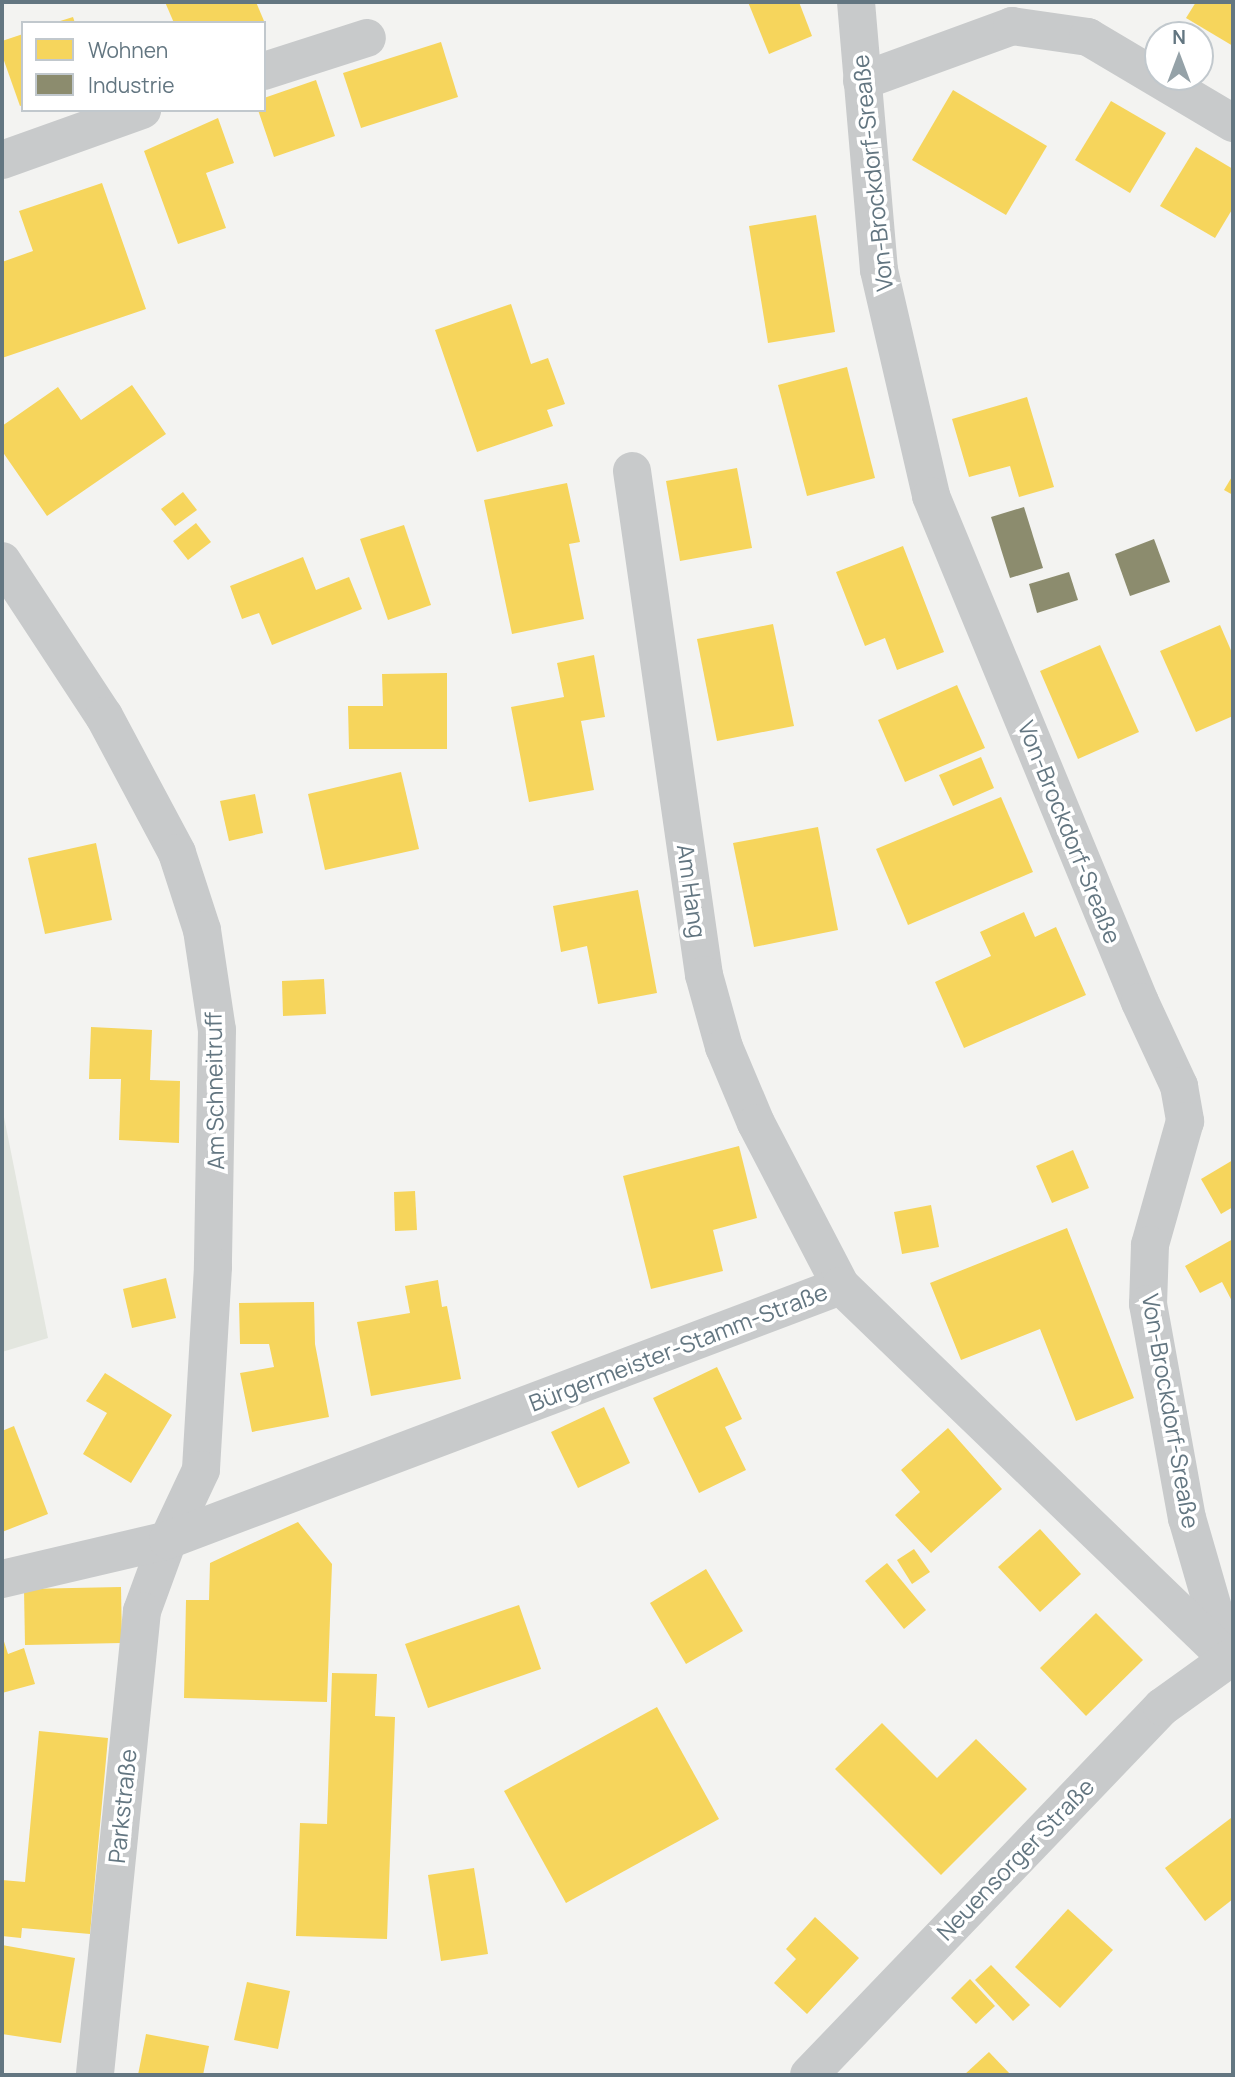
<!DOCTYPE html>
<meta charset="utf-8">
<style>
body{margin:0}
#map{position:relative;width:1235px;height:2077px;overflow:hidden;background:#f3f3f1;font-family:Manrope,sans-serif}
div>[style]{position:absolute}
.green>*{inset:0;background:#e3e6df}
.homes>*{inset:0;background:#f6d55c}
.industry>*{inset:0;background:#8c8c6e}
.minor>*{height:38px;margin:-19px;padding:0 19px;transform-origin:19px;border-radius:19px;background:#c8cacb}
span{translate:-50% -50%;white-space:nowrap;text-align:center;line-height:1.15;-webkit-text-stroke:7px #fff;paint-order:stroke}
.street-label{font-size:23px;color:#637681}
.frame{position:absolute;inset:0;border:4px solid #637681;pointer-events:none}
.legend{position:absolute;left:21px;top:21px;width:245px;height:91px;box-sizing:border-box;background:#fff;border:2px solid #c1c8cd;margin:0;padding:9px 12px;list-style:none;font-size:21px;color:#637681}
.legend li{display:flex;align-items:center;gap:14px;height:35px}
.legend b{width:35px;border:2px solid #c1c8cd}
.north{position:absolute;left:1144px;top:21px;width:70px;height:70px;box-sizing:border-box;background:#fff;border:2px solid #c1c8cd;border-radius:50%;rotate:0deg;font-size:19px;font-weight:700;line-height:28px;text-align:center;color:#637681}
.north::after{content:'';display:block;margin:auto;width:24px;height:32px;background:#95a2a8;clip-path:polygon(50% 0,100% 100%,50% 72%,0 100%)}
</style>
<div id="map">
<div class="green">
<div style="clip-path:polygon(2px 1107px,48px 1338px,2px 1352px)"></div>
</div>
<div class="homes">
<div style="clip-path:polygon(165px 2px,256px 2px,264px 21px,174px 23px)"></div>
<div style="clip-path:polygon(748px 2px,799px 2px,812px 36px,769px 54px)"></div>
<div style="clip-path:polygon(1196px 2px,1233px 2px,1233px 46px,1186px 18px)"></div>
<div style="clip-path:polygon(73px 17px,75px 23px,57px 23px,57px 22px)"></div>
<div style="clip-path:polygon(23px 34px,23px 105px,20px 106px,2px 55px,2px 41px)"></div>
<div style="clip-path:polygon(441px 42px,458px 97px,361px 128px,343px 73px)"></div>
<div style="clip-path:polygon(316px 80px,335px 136px,274px 157px,258px 110px,264px 110px,264px 98px)"></div>
<div style="clip-path:polygon(953px 90px,1047px 146px,1006px 215px,912px 160px)"></div>
<div style="clip-path:polygon(1111px 101px,1166px 133px,1130px 193px,1075px 160px)"></div>
<div style="clip-path:polygon(218px 118px,234px 163px,206px 173px,226px 228px,178px 244px,144px 151px)"></div>
<div style="clip-path:polygon(1196px 147px,1233px 169px,1233px 208px,1215px 238px,1160px 206px)"></div>
<div style="clip-path:polygon(102px 183px,146px 309px,2px 358px,2px 262px,33px 251px,19px 211px)"></div>
<div style="clip-path:polygon(816px 215px,835px 332px,768px 343px,749px 226px)"></div>
<div style="clip-path:polygon(511px 304px,531px 364px,548px 358px,565px 404px,547px 410px,553px 426px,477px 452px,435px 330px)"></div>
<div style="clip-path:polygon(847px 367px,875px 478px,807px 496px,778px 385px)"></div>
<div style="clip-path:polygon(132px 385px,166px 434px,47px 516px,2px 451px,2px 426px,58px 387px,81px 420px)"></div>
<div style="clip-path:polygon(1027px 397px,1054px 487px,1019px 497px,1010px 466px,969px 477px,952px 419px)"></div>
<div style="clip-path:polygon(737px 468px,752px 548px,680px 561px,666px 481px)"></div>
<div style="clip-path:polygon(1233px 475px,1233px 495px,1224px 490px)"></div>
<div style="clip-path:polygon(567px 483px,580px 542px,569px 544px,584px 619px,512px 634px,484px 500px)"></div>
<div style="clip-path:polygon(183px 492px,197px 510px,175px 526px,161px 509px)"></div>
<div style="clip-path:polygon(196px 523px,211px 542px,188px 560px,173px 541px)"></div>
<div style="clip-path:polygon(404px 525px,431px 605px,388px 620px,360px 539px)"></div>
<div style="clip-path:polygon(903px 546px,944px 652px,897px 670px,885px 638px,865px 646px,836px 572px)"></div>
<div style="clip-path:polygon(303px 557px,316px 590px,349px 577px,362px 609px,272px 645px,259px 613px,242px 619px,230px 586px)"></div>
<div style="clip-path:polygon(773px 624px,794px 726px,717px 741px,697px 639px)"></div>
<div style="clip-path:polygon(1220px 625px,1233px 655px,1233px 716px,1196px 732px,1160px 651px)"></div>
<div style="clip-path:polygon(1100px 645px,1139px 732px,1078px 759px,1040px 671px)"></div>
<div style="clip-path:polygon(594px 655px,605px 717px,581px 721px,594px 790px,529px 802px,511px 707px,564px 697px,557px 663px)"></div>
<div style="clip-path:polygon(447px 673px,447px 749px,349px 749px,348px 706px,383px 706px,382px 674px)"></div>
<div style="clip-path:polygon(957px 685px,985px 748px,905px 782px,878px 720px)"></div>
<div style="clip-path:polygon(981px 757px,994px 788px,953px 806px,939px 775px)"></div>
<div style="clip-path:polygon(401px 772px,419px 849px,325px 870px,308px 794px)"></div>
<div style="clip-path:polygon(255px 794px,263px 833px,229px 841px,220px 801px)"></div>
<div style="clip-path:polygon(1001px 797px,1033px 872px,908px 925px,876px 849px)"></div>
<div style="clip-path:polygon(818px 827px,838px 930px,754px 947px,733px 843px)"></div>
<div style="clip-path:polygon(96px 843px,112px 920px,45px 934px,28px 858px)"></div>
<div style="clip-path:polygon(638px 890px,657px 993px,598px 1004px,587px 946px,561px 952px,553px 906px)"></div>
<div style="clip-path:polygon(1024px 912px,1035px 937px,1056px 927px,1086px 995px,964px 1048px,935px 982px,991px 956px,980px 932px)"></div>
<div style="clip-path:polygon(324px 979px,326px 1014px,283px 1016px,282px 981px)"></div>
<div style="clip-path:polygon(91px 1027px,152px 1030px,150px 1080px,180px 1081px,179px 1143px,119px 1140px,121px 1079px,89px 1079px)"></div>
<div style="clip-path:polygon(739px 1146px,757px 1218px,713px 1230px,723px 1271px,651px 1289px,623px 1176px)"></div>
<div style="clip-path:polygon(1073px 1150px,1089px 1188px,1052px 1203px,1036px 1166px)"></div>
<div style="clip-path:polygon(1233px 1160px,1233px 1207px,1221px 1214px,1201px 1179px)"></div>
<div style="clip-path:polygon(415px 1191px,417px 1230px,395px 1231px,394px 1192px)"></div>
<div style="clip-path:polygon(931px 1205px,939px 1247px,902px 1254px,894px 1212px)"></div>
<div style="clip-path:polygon(1067px 1228px,1134px 1398px,1076px 1421px,1040px 1329px,961px 1360px,930px 1283px)"></div>
<div style="clip-path:polygon(1233px 1239px,1233px 1303px,1222px 1282px,1200px 1293px,1185px 1266px)"></div>
<div style="clip-path:polygon(166px 1278px,176px 1318px,132px 1328px,123px 1289px)"></div>
<div style="clip-path:polygon(438px 1280px,442px 1307px,447px 1306px,461px 1379px,371px 1396px,357px 1322px,410px 1313px,405px 1286px)"></div>
<div style="clip-path:polygon(314px 1302px,315px 1344px,329px 1417px,252px 1432px,240px 1373px,274px 1367px,269px 1344px,240px 1344px,239px 1303px)"></div>
<div style="clip-path:polygon(717px 1367px,742px 1419px,725px 1427px,746px 1470px,699px 1493px,653px 1398px)"></div>
<div style="clip-path:polygon(105px 1373px,172px 1415px,131px 1483px,83px 1454px,107px 1413px,86px 1401px)"></div>
<div style="clip-path:polygon(604px 1407px,630px 1463px,578px 1488px,551px 1432px)"></div>
<div style="clip-path:polygon(14px 1426px,48px 1514px,2px 1532px,2px 1431px)"></div>
<div style="clip-path:polygon(948px 1428px,1002px 1489px,931px 1553px,895px 1515px,920px 1492px,901px 1470px)"></div>
<div style="clip-path:polygon(298px 1522px,332px 1564px,327px 1702px,184px 1698px,186px 1600px,209px 1600px,210px 1563px)"></div>
<div style="clip-path:polygon(1040px 1529px,1081px 1574px,1040px 1612px,998px 1567px)"></div>
<div style="clip-path:polygon(914px 1549px,930px 1572px,912px 1584px,897px 1560px)"></div>
<div style="clip-path:polygon(887px 1563px,926px 1610px,904px 1629px,865px 1581px)"></div>
<div style="clip-path:polygon(706px 1569px,743px 1631px,686px 1664px,650px 1603px)"></div>
<div style="clip-path:polygon(121px 1587px,122px 1643px,25px 1645px,24px 1589px)"></div>
<div style="clip-path:polygon(519px 1605px,541px 1669px,428px 1708px,405px 1644px)"></div>
<div style="clip-path:polygon(1096px 1613px,1143px 1660px,1086px 1716px,1040px 1668px)"></div>
<div style="clip-path:polygon(2px 1635px,8px 1654px,24px 1648px,35px 1684px,2px 1693px)"></div>
<div style="clip-path:polygon(332px 1673px,377px 1674px,375px 1716px,395px 1717px,387px 1939px,296px 1936px,300px 1823px,327px 1824px)"></div>
<div style="clip-path:polygon(657px 1707px,719px 1819px,566px 1903px,504px 1791px)"></div>
<div style="clip-path:polygon(882px 1723px,937px 1778px,976px 1739px,1027px 1789px,941px 1875px,835px 1769px)"></div>
<div style="clip-path:polygon(39px 1731px,108px 1738px,90px 1934px,22px 1928px,21px 1938px,2px 1936px,2px 1880px,25px 1882px)"></div>
<div style="clip-path:polygon(1231px 1818px,1233px 1899px,1205px 1921px,1165px 1868px)"></div>
<div style="clip-path:polygon(474px 1868px,488px 1954px,441px 1961px,428px 1875px)"></div>
<div style="clip-path:polygon(1068px 1909px,1113px 1950px,1060px 2008px,1015px 1967px)"></div>
<div style="clip-path:polygon(815px 1917px,859px 1958px,807px 2014px,774px 1983px,796px 1959px,786px 1949px)"></div>
<div style="clip-path:polygon(2px 1945px,75px 1958px,61px 2043px,2px 2034px)"></div>
<div style="clip-path:polygon(991px 1965px,1030px 2005px,1013px 2021px,975px 1980px)"></div>
<div style="clip-path:polygon(970px 1979px,995px 2006px,976px 2024px,951px 1998px)"></div>
<div style="clip-path:polygon(247px 1982px,290px 1991px,278px 2049px,234px 2040px)"></div>
<div style="clip-path:polygon(146px 2034px,209px 2046px,203px 2075px,138px 2075px)"></div>
<div style="clip-path:polygon(989px 2052px,1011px 2075px,964px 2075px)"></div>
</div>
<div class="industry">
<div style="clip-path:polygon(1024px 507px,1043px 568px,1010px 578px,991px 517px)"></div>
<div style="clip-path:polygon(1154px 539px,1170px 582px,1130px 596px,1115px 554px)"></div>
<div style="clip-path:polygon(1069px 572px,1078px 600px,1037px 613px,1029px 584px)"></div>
</div>
<div class="minor">
<div style="left:856px;top:2px;width:269px;rotate:85.1deg"></div>
<div style="left:879px;top:270px;width:232px;rotate:77deg"></div>
<div style="left:931px;top:496px;width:547px;rotate:67.56deg"></div>
<div style="left:1140px;top:1002px;width:93px;rotate:65.1deg"></div>
<div style="left:1179px;top:1086px;width:36px;rotate:80deg"></div>
<div style="left:1185px;top:1121px;width:129px;rotate:105.8deg"></div>
<div style="left:1150px;top:1245px;width:59px;rotate:91.9deg"></div>
<div style="left:1148px;top:1304px;width:218px;rotate:79.7deg"></div>
<div style="left:1187px;top:1518px;width:148px;rotate:73.9deg"></div>
<div style="left:264px;top:71px;width:108px;rotate:-17.8deg"></div>
<div style="left:862px;top:81px;width:160px;rotate:-20.1deg"></div>
<div style="left:1012px;top:26px;width:77px;rotate:8.2deg"></div>
<div style="left:1088px;top:37px;width:169px;rotate:30.7deg"></div>
<div style="left:2px;top:160px;width:149px;rotate:-19.7deg"></div>
<div style="left:632px;top:471px;width:509px;rotate:81.87deg"></div>
<div style="left:704px;top:975px;width:75px;rotate:74.5deg"></div>
<div style="left:724px;top:1047px;width:82px;rotate:67.2deg"></div>
<div style="left:756px;top:1123px;width:184px;rotate:62.5deg"></div>
<div style="left:2px;top:561px;width:186px;rotate:56.7deg"></div>
<div style="left:104px;top:716px;width:155px;rotate:61.9deg"></div>
<div style="left:177px;top:853px;width:81px;rotate:72deg"></div>
<div style="left:202px;top:930px;width:101px;rotate:81.5deg"></div>
<div style="left:217px;top:1030px;width:237px;rotate:91deg"></div>
<div style="left:213px;top:1267px;width:203px;rotate:93.4deg"></div>
<div style="left:201px;top:1470px;width:77px;rotate:115.2deg"></div>
<div style="left:168px;top:1540px;width:76px;rotate:110.1deg"></div>
<div style="left:142px;top:1611px;width:466px;rotate:95.8deg"></div>
<div style="left:2px;top:1579px;width:171px;rotate:-13.2deg"></div>
<div style="left:168px;top:1540px;width:719px;rotate:-20.68deg"></div>
<div style="left:841px;top:1286px;width:536px;rotate:43.94deg"></div>
<div style="left:809px;top:2075px;width:510px;rotate:-46.19deg"></div>
<div style="left:1162px;top:1707px;width:87px;rotate:-35.7deg"></div>
</div>
<div class="street-label">
<span style="left:872px;top:173px;rotate:-96deg">Von-Brockdorf-Sreaße</span>
<span style="left:1070px;top:832px;rotate:68deg">Von-Brockdorf-Sreaße</span>
<span style="left:692px;top:891px;rotate:82deg">Am Hang</span>
<span style="left:214px;top:1091px;rotate:-91deg">Am Schneitruff</span>
<span style="left:678px;top:1347px;rotate:-21deg">Bürgermeister-Stamm-Straße</span>
<span style="left:1171px;top:1411px;rotate:80deg">Von-Brockdorf-Sreaße</span>
<span style="left:122px;top:1806px;rotate:-84deg">Parkstraße</span>
<span style="left:1015px;top:1859px;rotate:-46deg">Neuensorger Straße</span>
</div>
<div class="frame"></div>
<ul class="legend">
<li><b style="height:19px;background:#f6d55c"></b>Wohnen</li>
<li><b style="height:19px;background:#8c8c6e"></b>Industrie</li>
</ul>
<div class="north">N</div>
</div>
